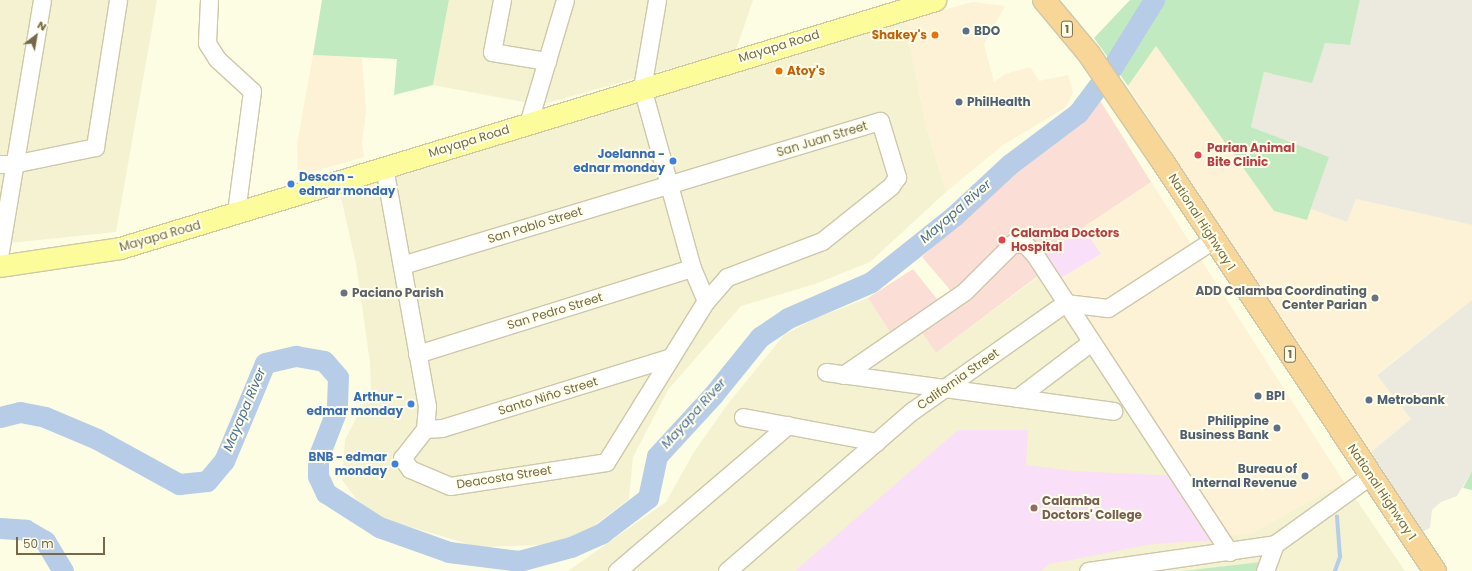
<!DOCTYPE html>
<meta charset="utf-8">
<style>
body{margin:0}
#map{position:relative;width:1472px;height:571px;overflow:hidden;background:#fdfde3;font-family:Poppins,sans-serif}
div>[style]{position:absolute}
.residential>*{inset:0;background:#f4f2d1}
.commercial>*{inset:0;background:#fdf1d6}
.industrial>*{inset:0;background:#eceade}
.education>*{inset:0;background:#f9e0f8}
.medical>*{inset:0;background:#fbdfd6}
.green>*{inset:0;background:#c2eac1}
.stream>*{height:3.5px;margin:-1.75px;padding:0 1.75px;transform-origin:1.75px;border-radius:1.75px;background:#b7cde7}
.river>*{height:21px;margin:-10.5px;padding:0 10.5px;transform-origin:10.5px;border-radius:10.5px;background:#b7cde7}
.roads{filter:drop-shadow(1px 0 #cec8a9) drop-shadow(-1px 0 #cec8a9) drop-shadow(0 1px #cec8a9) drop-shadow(0 -1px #cec8a9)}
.minor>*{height:17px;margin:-8.5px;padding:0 8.5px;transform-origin:8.5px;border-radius:8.5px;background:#fff}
.major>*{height:21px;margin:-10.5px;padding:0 10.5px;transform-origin:10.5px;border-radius:10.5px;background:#fcfd9a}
.highway>*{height:22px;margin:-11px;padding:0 11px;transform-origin:11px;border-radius:11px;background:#f8d698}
.dots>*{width:11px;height:11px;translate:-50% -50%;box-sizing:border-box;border:2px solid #ffffe9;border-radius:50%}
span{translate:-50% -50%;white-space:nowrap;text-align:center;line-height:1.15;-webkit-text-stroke:4px #ffffe9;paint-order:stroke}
.shield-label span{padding:1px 3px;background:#ffffe9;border:1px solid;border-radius:3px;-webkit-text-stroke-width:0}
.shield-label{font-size:11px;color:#756948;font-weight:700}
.service-label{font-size:12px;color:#4e5e75;font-weight:700}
.left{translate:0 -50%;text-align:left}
.right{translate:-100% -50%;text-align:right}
.food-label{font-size:12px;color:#c56008;font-weight:700}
.street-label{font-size:12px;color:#756948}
.health-label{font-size:12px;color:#be3a42;font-weight:700}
.shop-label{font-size:12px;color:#366cbe;font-weight:700}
.worship-label{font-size:12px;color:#5b616d;font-weight:700}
.education-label{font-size:12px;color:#785e54;font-weight:700}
.water-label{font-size:13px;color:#4a709f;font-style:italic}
.north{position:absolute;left:16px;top:16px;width:40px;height:40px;-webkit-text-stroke:3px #ffffe9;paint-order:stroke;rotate:31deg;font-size:11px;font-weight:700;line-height:16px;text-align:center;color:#756948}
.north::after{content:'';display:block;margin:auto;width:14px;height:18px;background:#756948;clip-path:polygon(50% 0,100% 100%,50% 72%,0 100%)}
.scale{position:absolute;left:16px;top:537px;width:89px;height:18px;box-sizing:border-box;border:2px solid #756948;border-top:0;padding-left:5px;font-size:12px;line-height:14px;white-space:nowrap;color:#756948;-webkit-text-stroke:3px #ffffe9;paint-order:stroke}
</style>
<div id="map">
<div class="residential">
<div style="clip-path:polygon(0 0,157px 0,116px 232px,0 244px)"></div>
<div style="clip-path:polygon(449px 0,753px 0,736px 50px,540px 105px,433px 85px)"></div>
<div style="clip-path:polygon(905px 20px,926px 126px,946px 192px,870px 262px,815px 284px,741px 306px,668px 390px,633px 457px,629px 499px,578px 538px,546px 545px,478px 547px,381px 518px,357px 500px,342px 480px,345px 440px,371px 389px,370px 363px,356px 263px,340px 193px,547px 120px)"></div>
<div style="clip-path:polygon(1043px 273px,1061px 278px,1148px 413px,1252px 533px,1344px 482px,1405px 571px,568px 571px,666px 502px,694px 452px,727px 405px,784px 335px,814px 319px,868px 298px,892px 335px,915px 321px,936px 353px)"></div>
</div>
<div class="commercial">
<div style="clip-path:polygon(973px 2px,1005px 6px,984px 44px,994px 82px,1005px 74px,1030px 67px,1039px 81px,1068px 75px,1073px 92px,1066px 107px,1003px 145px,946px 192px,926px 126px,905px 20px)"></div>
<div style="clip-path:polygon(1156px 46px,1274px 211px,1307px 220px,1311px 209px,1347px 222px,1356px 199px,1472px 225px,1472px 300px,1377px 374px,1411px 419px,1371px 452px,1298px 347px,1128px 86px)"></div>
<div style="clip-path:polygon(313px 55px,362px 58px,366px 112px,362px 143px,364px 157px,298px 176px,297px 145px)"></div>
<div style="clip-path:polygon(1151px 182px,1344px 482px,1252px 533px,1227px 536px,1061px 278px,1101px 254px,1083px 227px)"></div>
</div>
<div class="industrial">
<div style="clip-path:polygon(1360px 0,1472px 0,1472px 225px,1356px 199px,1347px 222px,1311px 209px,1328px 157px,1251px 127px,1264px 72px,1311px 82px,1325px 43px,1350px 45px)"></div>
<div style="clip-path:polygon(1472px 300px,1472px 471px,1457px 496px,1441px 502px,1432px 510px,1430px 528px,1422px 532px,1371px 452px,1411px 419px,1377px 375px)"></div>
</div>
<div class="education">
<div style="clip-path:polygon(1083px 227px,1101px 254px,1061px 278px,1046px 253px)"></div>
<div style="clip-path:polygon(958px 430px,1028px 430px,1026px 465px,1074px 471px,1178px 476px,1221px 540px,1153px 544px,1050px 564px,1040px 571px,795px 571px)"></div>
</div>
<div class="medical">
<div style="clip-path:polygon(1101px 102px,1151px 182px,1046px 252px,1061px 278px,1042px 273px,936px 353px,915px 322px,892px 335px,868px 298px,913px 269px,937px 299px,951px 291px,922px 257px,1023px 160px)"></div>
</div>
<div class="green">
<div style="clip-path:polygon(322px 0,449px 0,433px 85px,394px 95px,397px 59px,313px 55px)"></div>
<div style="clip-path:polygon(1130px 0,1360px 0,1350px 45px,1325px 43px,1312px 83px,1264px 72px,1251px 127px,1329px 157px,1307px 220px,1274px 211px,1156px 46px,1128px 86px,1094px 38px)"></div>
<div style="clip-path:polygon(1472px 471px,1472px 490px,1463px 488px)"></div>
<div style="clip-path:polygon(1261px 562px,1257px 571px,1183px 571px)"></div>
</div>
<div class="stream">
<div style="left:1335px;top:571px;width:15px;rotate:-70deg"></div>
<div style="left:1340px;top:557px;width:40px;rotate:-94.3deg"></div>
</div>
<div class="river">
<div style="left:0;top:417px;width:21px;rotate:-14deg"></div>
<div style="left:20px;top:412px;width:25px;rotate:11deg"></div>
<div style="left:45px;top:417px;width:56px;rotate:22.9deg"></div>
<div style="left:97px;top:439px;width:94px;rotate:28.8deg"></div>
<div style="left:179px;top:484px;width:28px;rotate:-6deg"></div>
<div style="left:207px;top:481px;width:26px;rotate:-50deg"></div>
<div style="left:224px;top:461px;width:106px;rotate:-67.3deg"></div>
<div style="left:265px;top:363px;width:32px;rotate:-13deg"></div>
<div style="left:296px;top:356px;width:28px;rotate:10deg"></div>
<div style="left:324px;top:361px;width:21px;rotate:49deg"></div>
<div style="left:338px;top:377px;width:32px;rotate:92deg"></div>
<div style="left:337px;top:409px;width:53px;rotate:111.2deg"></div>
<div style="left:318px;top:458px;width:18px;rotate:90deg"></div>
<div style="left:318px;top:476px;width:19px;rotate:65deg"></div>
<div style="left:326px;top:493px;width:63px;rotate:32.7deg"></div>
<div style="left:379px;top:527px;width:74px;rotate:19.7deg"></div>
<div style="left:449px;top:552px;width:71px;rotate:7.3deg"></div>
<div style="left:519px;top:561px;width:54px;rotate:-15.1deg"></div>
<div style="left:571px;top:547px;width:34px;rotate:-24deg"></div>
<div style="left:602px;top:533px;width:58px;rotate:-37.3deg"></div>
<div style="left:648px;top:498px;width:43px;rotate:-77.9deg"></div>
<div style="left:657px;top:456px;width:83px;rotate:-47.4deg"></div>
<div style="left:713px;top:395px;width:75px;rotate:-51deg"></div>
<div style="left:760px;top:337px;width:34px;rotate:-34deg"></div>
<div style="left:788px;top:318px;width:90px;rotate:-23.4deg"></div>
<div style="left:871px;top:282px;width:106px;rotate:-38.5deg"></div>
<div style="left:954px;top:216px;width:76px;rotate:-42.9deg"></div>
<div style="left:1010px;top:164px;width:85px;rotate:-36.9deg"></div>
<div style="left:1078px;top:113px;width:59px;rotate:-53.3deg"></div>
<div style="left:1113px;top:66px;width:78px;rotate:-58.2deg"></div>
<div style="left:0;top:528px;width:26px;rotate:4deg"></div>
<div style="left:26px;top:530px;width:22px;rotate:30deg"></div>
<div style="left:45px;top:541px;width:35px;rotate:59deg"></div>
</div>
<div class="roads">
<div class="minor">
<div style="left:209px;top:0;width:43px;rotate:92.7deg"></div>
<div style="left:207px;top:43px;width:19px;rotate:58deg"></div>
<div style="left:217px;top:59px;width:47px;rotate:42.4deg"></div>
<div style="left:252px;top:91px;width:123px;rotate:97.5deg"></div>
<div style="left:502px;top:0;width:53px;rotate:100.9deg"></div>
<div style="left:492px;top:52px;width:56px;rotate:9.3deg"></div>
<div style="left:528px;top:124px;width:129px;rotate:-73.4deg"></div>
<div style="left:0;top:164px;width:13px"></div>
<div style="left:13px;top:164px;width:84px;rotate:-11.7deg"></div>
<div style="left:95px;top:147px;width:149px;rotate:-81.1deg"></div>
<div style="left:384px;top:167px;width:243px;rotate:79.8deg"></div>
<div style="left:427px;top:406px;width:23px;rotate:95deg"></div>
<div style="left:425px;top:429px;width:37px;rotate:128deg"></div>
<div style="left:402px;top:458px;width:14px;rotate:54deg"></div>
<div style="left:410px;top:469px;width:43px;rotate:23deg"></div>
<div style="left:450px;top:486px;width:158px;rotate:-8.7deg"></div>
<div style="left:606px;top:462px;width:190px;rotate:-58.2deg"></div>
<div style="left:706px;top:301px;width:36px;rotate:-113deg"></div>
<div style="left:692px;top:268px;width:187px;rotate:-105.5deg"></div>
<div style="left:642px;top:88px;width:89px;rotate:-80.3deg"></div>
<div style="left:0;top:251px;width:254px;rotate:-80.5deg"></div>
<div style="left:402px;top:265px;width:499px;rotate:-16.8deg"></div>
<div style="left:880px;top:121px;width:59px;rotate:73.1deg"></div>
<div style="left:897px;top:177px;width:11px;rotate:124deg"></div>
<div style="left:891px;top:186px;width:88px;rotate:141.4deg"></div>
<div style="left:822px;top:241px;width:102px;rotate:159.2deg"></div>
<div style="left:727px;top:277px;width:32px;rotate:131deg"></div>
<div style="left:417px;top:354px;width:288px;rotate:-17.4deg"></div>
<div style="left:826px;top:372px;width:290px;rotate:7.7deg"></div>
<div style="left:843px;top:375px;width:148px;rotate:-34.5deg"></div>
<div style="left:965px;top:291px;width:68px;rotate:-45deg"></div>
<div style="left:1013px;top:243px;width:12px;rotate:5deg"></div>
<div style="left:1025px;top:244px;width:15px;rotate:48deg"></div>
<div style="left:1035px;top:255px;width:355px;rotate:56.8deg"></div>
<div style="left:1017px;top:398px;width:93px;rotate:-37.1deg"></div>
<div style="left:743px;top:417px;width:136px;rotate:10.6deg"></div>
<div style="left:425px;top:429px;width:17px;rotate:-3deg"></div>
<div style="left:442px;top:428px;width:237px;rotate:-17.2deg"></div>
<div style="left:617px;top:571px;width:225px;rotate:-40.5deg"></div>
<div style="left:727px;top:571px;width:245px;rotate:-40.9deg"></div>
<div style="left:912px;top:411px;width:187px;rotate:-35.2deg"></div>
<div style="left:1065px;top:303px;width:43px;rotate:6.6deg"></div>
<div style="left:1108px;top:308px;width:125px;rotate:-32.9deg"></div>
<div style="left:1088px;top:571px;width:189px;rotate:-8.2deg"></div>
<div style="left:1275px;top:544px;width:118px;rotate:-35.7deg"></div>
<div style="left:1265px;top:571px;width:29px;rotate:-70deg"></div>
</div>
<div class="major">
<div style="left:0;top:266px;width:121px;rotate:-8.5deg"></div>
<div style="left:120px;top:248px;width:852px;rotate:-16.92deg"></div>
</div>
<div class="highway">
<div style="left:1044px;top:0;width:70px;rotate:50.2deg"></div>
<div style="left:1089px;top:54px;width:131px;rotate:55.6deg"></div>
<div style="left:1163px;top:162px;width:491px;rotate:56.4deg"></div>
</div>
</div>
<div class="dots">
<div style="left:966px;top:31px;background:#5c6f8a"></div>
<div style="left:935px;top:35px;background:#e8710a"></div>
<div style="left:779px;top:71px;background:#e8710a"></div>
<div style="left:959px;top:102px;background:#5c6f8a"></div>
<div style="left:1198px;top:155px;background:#e0444e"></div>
<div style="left:673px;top:161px;background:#3f7fe0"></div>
<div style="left:291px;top:184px;background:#3f7fe0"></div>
<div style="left:1002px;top:240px;background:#e0444e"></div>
<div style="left:344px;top:293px;background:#6b7280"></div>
<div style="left:1375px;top:298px;background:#6b7280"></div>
<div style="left:1258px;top:396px;background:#5c6f8a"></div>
<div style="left:1369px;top:400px;background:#5c6f8a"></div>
<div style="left:411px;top:404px;background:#3f7fe0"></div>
<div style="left:1277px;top:428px;background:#5c6f8a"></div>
<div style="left:395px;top:464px;background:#3f7fe0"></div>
<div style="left:1305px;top:476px;background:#5c6f8a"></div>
<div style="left:1034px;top:508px;background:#8d6e63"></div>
</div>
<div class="shield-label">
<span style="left:1067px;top:29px">1</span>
<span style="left:1290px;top:354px">1</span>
</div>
<div class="service-label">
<span class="left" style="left:974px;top:31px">BDO</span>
<span class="left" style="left:967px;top:102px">PhilHealth</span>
<span class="left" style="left:1266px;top:396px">BPI</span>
<span class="left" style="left:1377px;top:400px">Metrobank</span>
<span class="right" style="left:1269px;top:428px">Philippine<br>Business Bank</span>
<span class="right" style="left:1297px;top:476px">Bureau of<br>Internal Revenue</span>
</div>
<div class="food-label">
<span class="right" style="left:927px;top:35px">Shakey's</span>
<span class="left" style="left:787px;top:71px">Atoy's</span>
</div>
<div class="street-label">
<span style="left:779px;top:46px;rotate:-17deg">Mayapa Road</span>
<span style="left:822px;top:139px;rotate:-17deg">San Juan Street</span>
<span style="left:469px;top:141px;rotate:-17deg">Mayapa Road</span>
<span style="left:1202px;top:222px;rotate:57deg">National Highway 1</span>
<span style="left:535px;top:225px;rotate:-17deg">San Pablo Street</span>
<span style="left:160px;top:236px;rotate:-16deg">Mayapa Road</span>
<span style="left:555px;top:311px;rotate:-17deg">San Pedro Street</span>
<span style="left:958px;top:379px;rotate:-35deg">California Street</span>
<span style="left:548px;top:396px;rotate:-17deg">Santo Niño Street</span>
<span style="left:504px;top:477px;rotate:-9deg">Deacosta Street</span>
<span style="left:1382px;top:492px;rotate:56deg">National Highway 1</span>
</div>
<div class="health-label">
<span class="left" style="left:1207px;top:155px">Parian Animal<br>Bite Clinic</span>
<span class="left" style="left:1011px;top:240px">Calamba Doctors<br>Hospital</span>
</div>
<div class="shop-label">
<span class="right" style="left:665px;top:161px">Joelanna -<br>ednar monday</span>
<span class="left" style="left:299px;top:184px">Descon -<br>edmar monday</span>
<span class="right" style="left:403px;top:404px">Arthur -<br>edmar monday</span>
<span class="right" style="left:387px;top:464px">BNB - edmar<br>monday</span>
</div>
<div class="worship-label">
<span class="right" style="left:1367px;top:298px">ADD Calamba Coordinating<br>Center Parian</span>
<span class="left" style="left:352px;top:293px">Paciano Parish</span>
</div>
<div class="education-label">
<span class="left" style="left:1042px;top:508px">Calamba<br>Doctors' College</span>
</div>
<div class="water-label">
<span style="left:956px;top:212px;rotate:-41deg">Mayapa River</span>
<span style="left:245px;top:410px;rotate:-67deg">Mayapa River</span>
<span style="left:694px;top:414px;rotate:-48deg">Mayapa River</span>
</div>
<div class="north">N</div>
<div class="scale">50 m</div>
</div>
